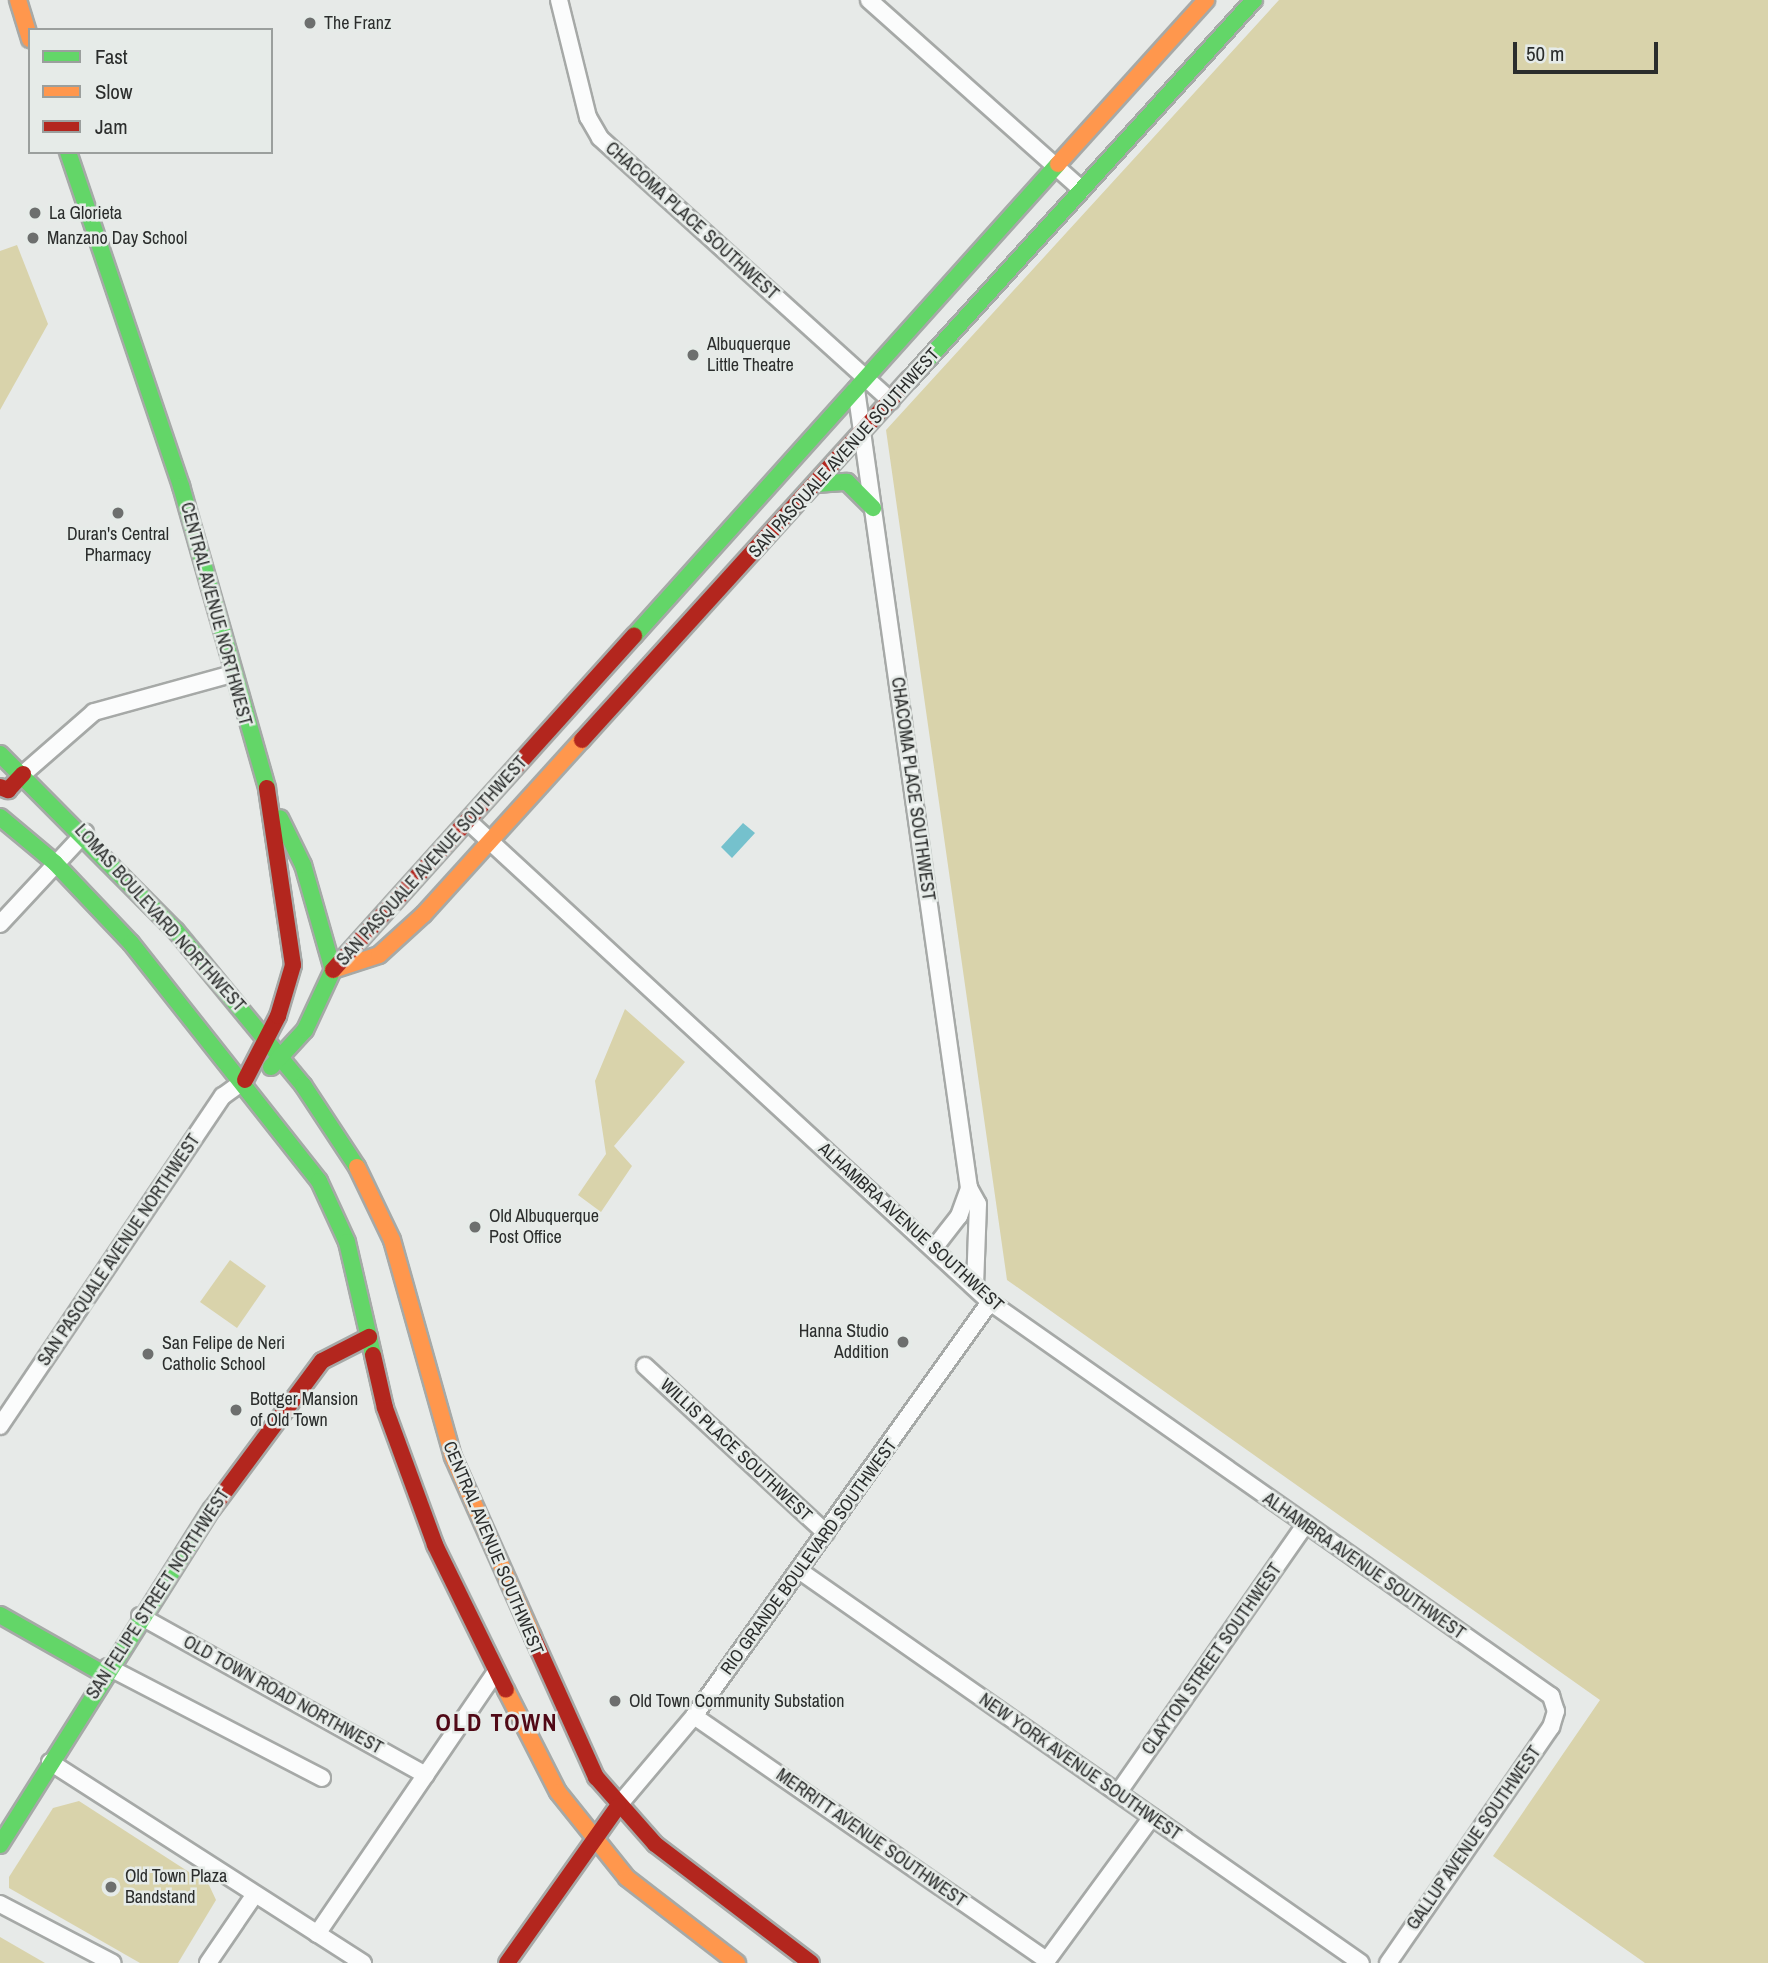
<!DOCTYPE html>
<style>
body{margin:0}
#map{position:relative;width:1768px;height:1963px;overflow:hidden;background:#e7eae8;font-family:"Archivo Narrow",sans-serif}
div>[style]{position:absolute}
.green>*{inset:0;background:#d9d3ab}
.water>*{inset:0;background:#75c1cd}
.roads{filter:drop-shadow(2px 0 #a6a9a7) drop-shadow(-2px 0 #a6a9a7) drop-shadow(0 2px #a6a9a7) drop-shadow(0 -2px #a6a9a7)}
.street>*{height:16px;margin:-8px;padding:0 8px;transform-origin:8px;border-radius:8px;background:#fbfcfc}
.fast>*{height:16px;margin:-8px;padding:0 8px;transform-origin:8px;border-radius:8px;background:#63d668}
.slow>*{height:16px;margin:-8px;padding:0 8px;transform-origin:8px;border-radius:8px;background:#ff974d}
.jam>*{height:16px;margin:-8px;padding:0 8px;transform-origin:8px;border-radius:8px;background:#b3261e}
.dots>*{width:19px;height:19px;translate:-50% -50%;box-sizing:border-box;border:4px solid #e6ebe8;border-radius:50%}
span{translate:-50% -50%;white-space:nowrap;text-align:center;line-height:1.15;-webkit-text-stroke:5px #e6ebe8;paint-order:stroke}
.poi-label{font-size:18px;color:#2b2d2c}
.left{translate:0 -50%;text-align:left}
.right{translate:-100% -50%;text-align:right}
.street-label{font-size:18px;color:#2b2d2c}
.district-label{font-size:24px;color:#500916;font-weight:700;letter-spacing:2px}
.legend{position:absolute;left:28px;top:28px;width:245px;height:126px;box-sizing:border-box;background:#e6ebe8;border:2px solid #9b9f9d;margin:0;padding:9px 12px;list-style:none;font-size:21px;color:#2b2d2c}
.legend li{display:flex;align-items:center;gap:14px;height:35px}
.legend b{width:35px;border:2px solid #9b9f9d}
.scale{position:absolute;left:1513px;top:42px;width:145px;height:32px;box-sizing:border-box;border:4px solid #2b2d2c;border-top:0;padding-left:9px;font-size:21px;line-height:24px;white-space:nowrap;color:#2b2d2c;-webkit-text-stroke:5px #e6ebe8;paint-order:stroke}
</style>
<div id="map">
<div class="green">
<div style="clip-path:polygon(1279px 0,1768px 0,1768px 1963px,1645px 1963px,1493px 1856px,1600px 1700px,1007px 1280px,886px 430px)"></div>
<div style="clip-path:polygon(17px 245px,48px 324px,0 410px,0 251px)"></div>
<div style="clip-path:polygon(625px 1009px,685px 1062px,614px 1146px,632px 1166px,601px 1212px,578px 1195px,606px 1154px,595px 1081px)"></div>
<div style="clip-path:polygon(230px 1260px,266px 1286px,237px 1328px,200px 1302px)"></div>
<div style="clip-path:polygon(79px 1801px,209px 1885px,216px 1900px,178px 1963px,140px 1963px,9px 1888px,9px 1877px,53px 1808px)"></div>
<div style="clip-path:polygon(0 1937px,45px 1963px,0 1963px)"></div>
</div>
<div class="water">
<div style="clip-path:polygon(743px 823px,755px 833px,732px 858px,721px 847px)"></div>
</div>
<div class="roads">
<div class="street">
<div style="left:559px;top:0;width:121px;rotate:76.1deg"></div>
<div style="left:588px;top:117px;width:24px;rotate:60deg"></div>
<div style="left:600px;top:138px;width:392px;rotate:42.1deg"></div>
<div style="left:869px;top:0;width:285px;rotate:41.7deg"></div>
<div style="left:856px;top:389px;width:807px;rotate:81.95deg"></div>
<div style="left:969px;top:1188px;width:18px;rotate:61deg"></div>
<div style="left:978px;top:1204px;width:83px;rotate:92.1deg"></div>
<div style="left:23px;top:774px;width:94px;rotate:-41.1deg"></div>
<div style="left:94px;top:712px;width:143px;rotate:-15.4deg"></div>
<div style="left:468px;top:821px;width:710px;rotate:42.66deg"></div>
<div style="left:990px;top:1302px;width:686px;rotate:35.08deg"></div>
<div style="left:1551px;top:1696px;width:16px;rotate:72deg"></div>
<div style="left:1556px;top:1711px;width:17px;rotate:107deg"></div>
<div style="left:1551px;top:1727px;width:287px;rotate:124.6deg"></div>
<div style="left:0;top:924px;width:125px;rotate:-47deg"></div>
<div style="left:934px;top:1248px;width:41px;rotate:-52deg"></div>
<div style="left:959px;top:1216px;width:30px;rotate:-70deg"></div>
<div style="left:645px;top:1366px;width:246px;rotate:42.7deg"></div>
<div style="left:0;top:1426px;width:398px;rotate:-56deg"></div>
<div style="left:223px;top:1096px;width:27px;rotate:-36deg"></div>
<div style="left:800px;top:1571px;width:684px;rotate:34.94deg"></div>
<div style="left:140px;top:1616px;width:327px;rotate:29.1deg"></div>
<div style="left:108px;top:1667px;width:241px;rotate:27.4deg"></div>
<div style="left:694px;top:1716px;width:429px;rotate:34.7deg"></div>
<div style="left:50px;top:1762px;width:372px;rotate:32.7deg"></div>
<div style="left:1118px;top:1793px;width:327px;rotate:-55.1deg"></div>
<div style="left:618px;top:1806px;width:118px;rotate:-49.8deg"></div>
<div style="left:694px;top:1716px;width:509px;rotate:-54.44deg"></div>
<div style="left:0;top:1904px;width:127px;rotate:27.6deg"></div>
<div style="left:317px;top:1934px;width:316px;rotate:-55.7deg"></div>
<div style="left:208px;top:1963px;width:83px;rotate:-55.7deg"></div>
<div style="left:1045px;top:1963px;width:181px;rotate:-53.8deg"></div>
</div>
<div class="fast">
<div style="left:68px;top:152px;width:353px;rotate:71.3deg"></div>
<div style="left:181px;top:486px;width:314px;rotate:74.1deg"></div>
<div style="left:909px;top:380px;width:513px;rotate:-47.76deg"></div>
<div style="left:816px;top:484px;width:31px;rotate:-4deg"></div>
<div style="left:847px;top:482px;width:37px;rotate:45deg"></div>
<div style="left:634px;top:636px;width:634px;rotate:-48.07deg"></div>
<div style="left:0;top:754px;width:250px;rotate:45.2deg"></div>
<div style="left:176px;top:931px;width:200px;rotate:50.5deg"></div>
<div style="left:303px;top:1085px;width:98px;rotate:56.6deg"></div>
<div style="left:0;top:817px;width:72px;rotate:39.9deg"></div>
<div style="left:55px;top:863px;width:110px;rotate:46.5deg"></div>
<div style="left:131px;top:943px;width:303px;rotate:51.7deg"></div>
<div style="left:319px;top:1181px;width:67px;rotate:65.3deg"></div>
<div style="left:347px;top:1242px;width:116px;rotate:77deg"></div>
<div style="left:271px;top:1067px;width:50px;rotate:-47.4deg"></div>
<div style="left:305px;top:1030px;width:66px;rotate:-65deg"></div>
<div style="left:333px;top:970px;width:109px;rotate:-105.9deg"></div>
<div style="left:303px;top:865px;width:52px;rotate:-116.1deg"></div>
<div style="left:0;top:1615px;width:120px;rotate:29.6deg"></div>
<div style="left:0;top:1845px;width:397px;rotate:-57.8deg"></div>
</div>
<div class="slow">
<div style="left:18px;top:0;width:41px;rotate:72.9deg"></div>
<div style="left:1058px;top:164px;width:221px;rotate:-47.9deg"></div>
<div style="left:333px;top:970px;width:48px;rotate:-18.1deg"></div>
<div style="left:379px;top:955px;width:61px;rotate:-42.3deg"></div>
<div style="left:424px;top:914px;width:235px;rotate:-47.8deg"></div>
<div style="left:357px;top:1167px;width:81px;rotate:64.4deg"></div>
<div style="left:392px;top:1240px;width:225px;rotate:74.3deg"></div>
<div style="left:453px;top:1457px;width:197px;rotate:66deg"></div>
<div style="left:506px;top:1690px;width:114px;rotate:63deg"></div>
<div style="left:558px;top:1792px;width:110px;rotate:51.3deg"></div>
<div style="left:627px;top:1878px;width:139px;rotate:37.7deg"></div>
</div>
<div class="jam">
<div style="left:582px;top:740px;width:486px;rotate:-47.8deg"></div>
<div style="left:0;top:787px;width:9px;rotate:21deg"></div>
<div style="left:8px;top:790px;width:22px;rotate:-47deg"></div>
<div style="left:333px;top:970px;width:450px;rotate:-48deg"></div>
<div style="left:245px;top:1080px;width:72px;rotate:-62.7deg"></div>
<div style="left:278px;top:1016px;width:53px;rotate:-73.6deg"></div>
<div style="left:293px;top:965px;width:179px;rotate:-98.4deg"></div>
<div style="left:373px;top:1355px;width:54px;rotate:77.2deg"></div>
<div style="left:385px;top:1408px;width:146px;rotate:69.9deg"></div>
<div style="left:435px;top:1545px;width:161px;rotate:63.9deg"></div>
<div style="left:212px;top:1509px;width:184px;rotate:-53.4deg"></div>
<div style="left:322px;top:1361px;width:53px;rotate:-27.1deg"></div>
<div style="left:533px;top:1637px;width:154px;rotate:65.8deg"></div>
<div style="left:596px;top:1777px;width:89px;rotate:48.6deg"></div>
<div style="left:655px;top:1844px;width:196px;rotate:37.3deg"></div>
<div style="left:507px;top:1963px;width:192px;rotate:-54.7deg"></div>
</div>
</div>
<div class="dots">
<div style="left:310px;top:23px;background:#6d6f6e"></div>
<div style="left:35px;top:213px;background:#6d6f6e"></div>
<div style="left:33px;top:238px;background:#6d6f6e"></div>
<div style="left:693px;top:355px;background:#6d6f6e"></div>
<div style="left:118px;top:513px;background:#6d6f6e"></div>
<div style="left:475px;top:1227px;background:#6d6f6e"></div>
<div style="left:903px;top:1342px;background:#6d6f6e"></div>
<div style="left:148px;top:1354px;background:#6d6f6e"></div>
<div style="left:236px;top:1410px;background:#6d6f6e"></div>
<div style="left:615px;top:1701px;background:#6d6f6e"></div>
<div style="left:111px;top:1887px;background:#6d6f6e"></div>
</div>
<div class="poi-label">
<span class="left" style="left:324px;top:23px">The Franz</span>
<span class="left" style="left:49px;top:213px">La Glorieta</span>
<span class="left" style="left:47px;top:238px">Manzano Day School</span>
<span class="left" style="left:707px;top:355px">Albuquerque<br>Little Theatre</span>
<span style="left:118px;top:545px">Duran's Central<br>Pharmacy</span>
<span class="left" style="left:489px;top:1227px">Old Albuquerque<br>Post Office</span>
<span class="right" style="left:889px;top:1342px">Hanna Studio<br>Addition</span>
<span class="left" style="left:162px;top:1354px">San Felipe de Neri<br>Catholic School</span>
<span class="left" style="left:250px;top:1410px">Bottger Mansion<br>of Old Town</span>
<span class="left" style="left:629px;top:1701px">Old Town Community Substation</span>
<span class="left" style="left:125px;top:1887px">Old Town Plaza<br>Bandstand</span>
</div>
<div class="street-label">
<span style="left:692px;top:221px;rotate:42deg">CHACOMA PLACE SOUTHWEST</span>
<span style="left:844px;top:453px;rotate:-48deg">SAN PASQUALE AVENUE SOUTHWEST</span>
<span style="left:216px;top:614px;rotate:75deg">CENTRAL AVENUE NORTHWEST</span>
<span style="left:913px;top:789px;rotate:82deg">CHACOMA PLACE SOUTHWEST</span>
<span style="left:432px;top:861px;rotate:-48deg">SAN PASQUALE AVENUE SOUTHWEST</span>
<span style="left:160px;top:918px;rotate:48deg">LOMAS BOULEVARD NORTHWEST</span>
<span style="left:911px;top:1227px;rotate:42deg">ALHAMBRA AVENUE SOUTHWEST</span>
<span style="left:119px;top:1250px;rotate:-56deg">SAN PASQUALE AVENUE NORTHWEST</span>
<span style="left:736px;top:1450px;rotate:43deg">WILLIS PLACE SOUTHWEST</span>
<span style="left:493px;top:1548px;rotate:67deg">CENTRAL AVENUE SOUTHWEST</span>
<span style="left:809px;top:1557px;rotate:-54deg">RIO GRANDE BOULEVARD SOUTHWEST</span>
<span style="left:1364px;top:1566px;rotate:35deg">ALHAMBRA AVENUE SOUTHWEST</span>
<span style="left:158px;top:1594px;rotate:-57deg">SAN FELIPE STREET NORTHWEST</span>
<span style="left:1212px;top:1659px;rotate:-55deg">CLAYTON STREET SOUTHWEST</span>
<span style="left:283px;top:1695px;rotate:29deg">OLD TOWN ROAD NORTHWEST</span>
<span style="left:1080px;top:1767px;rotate:35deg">NEW YORK AVENUE SOUTHWEST</span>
<span style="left:871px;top:1838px;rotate:35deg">MERRITT AVENUE SOUTHWEST</span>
<span style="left:1474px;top:1838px;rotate:-55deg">GALLUP AVENUE SOUTHWEST</span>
</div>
<div class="district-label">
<span style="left:497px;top:1723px">OLD TOWN</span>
</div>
<ul class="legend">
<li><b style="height:9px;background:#63d668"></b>Fast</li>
<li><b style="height:9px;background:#ff974d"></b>Slow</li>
<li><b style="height:9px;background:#b3261e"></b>Jam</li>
</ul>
<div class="scale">50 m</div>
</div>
